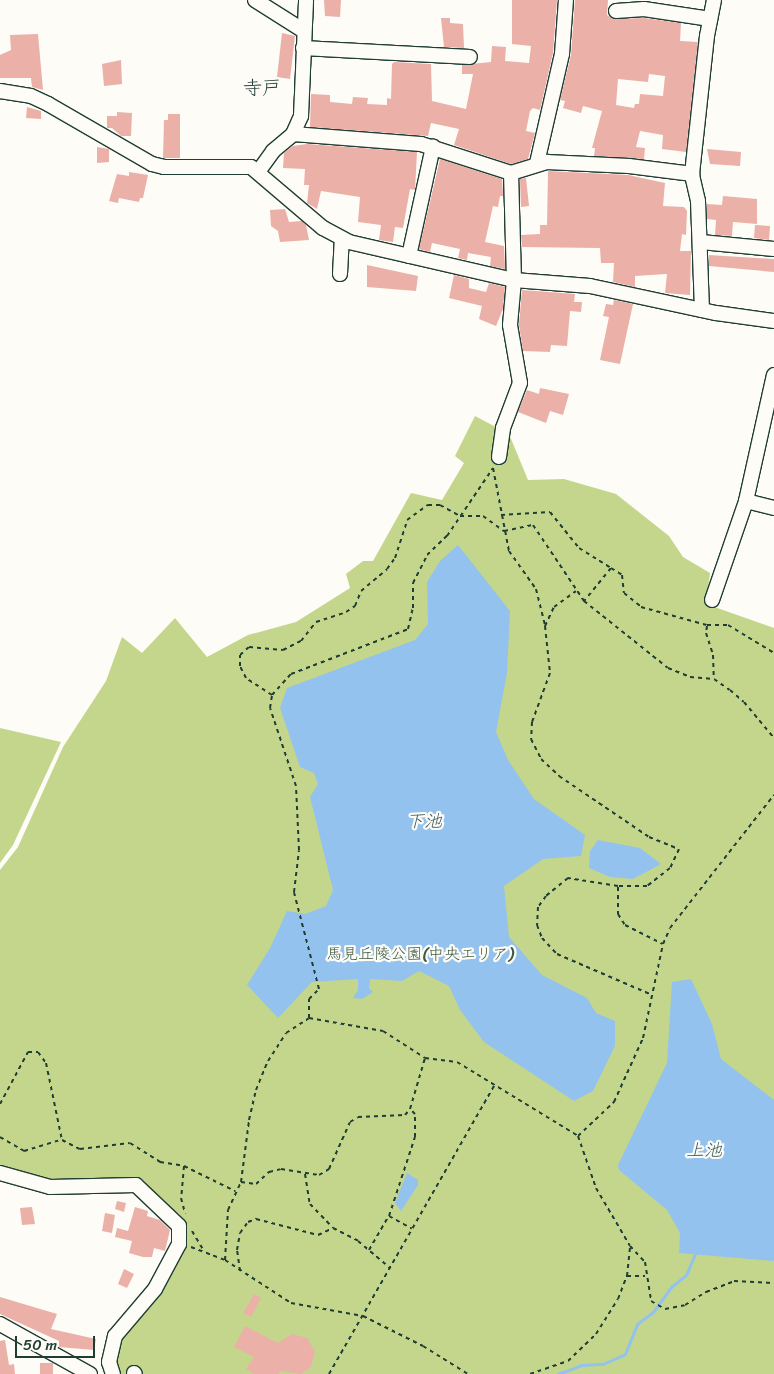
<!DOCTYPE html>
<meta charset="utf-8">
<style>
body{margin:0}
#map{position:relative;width:774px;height:1374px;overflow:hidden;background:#fdfcf7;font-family:Sriracha,"Klee One",sans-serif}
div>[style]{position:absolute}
.green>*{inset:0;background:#c4d68b}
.water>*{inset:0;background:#94c2ee}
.stream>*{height:3px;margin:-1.5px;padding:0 1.5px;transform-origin:1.5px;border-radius:1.5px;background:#94c2ee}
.building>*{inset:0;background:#ebb0a7}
.path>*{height:2px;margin-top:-1px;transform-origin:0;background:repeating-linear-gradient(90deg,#1f3d34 0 4px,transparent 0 8px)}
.roads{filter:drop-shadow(1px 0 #1f3d34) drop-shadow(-1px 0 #1f3d34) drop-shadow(0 1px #1f3d34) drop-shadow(0 -1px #1f3d34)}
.minor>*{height:14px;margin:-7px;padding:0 7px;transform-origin:7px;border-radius:7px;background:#fdfcf7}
span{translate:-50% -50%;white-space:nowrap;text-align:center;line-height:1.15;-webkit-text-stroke:4.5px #fdfcf7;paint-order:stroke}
.park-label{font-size:16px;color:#405c45}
.water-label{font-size:18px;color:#3c5e62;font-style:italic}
.quarter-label{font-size:19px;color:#1f3d34}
.scale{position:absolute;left:15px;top:1336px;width:80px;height:22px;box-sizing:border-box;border:2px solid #1f3d34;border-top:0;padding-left:6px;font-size:15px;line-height:18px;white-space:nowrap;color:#1f3d34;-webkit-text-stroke:4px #fdfcf7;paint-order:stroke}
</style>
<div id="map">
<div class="green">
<div style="clip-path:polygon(475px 416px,509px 434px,528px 480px,564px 479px,616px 494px,669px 536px,683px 557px,710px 573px,706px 604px,774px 628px,774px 1374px,117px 1374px,119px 1341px,153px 1303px,184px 1244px,187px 1227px,179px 1214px,137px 1180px,47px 1182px,0 1169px,0 870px,18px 847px,63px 747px,106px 681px,122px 637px,142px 653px,175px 618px,207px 657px,248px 635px,296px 622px,350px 588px,346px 574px,363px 561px,373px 561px,411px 493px,442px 500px,464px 463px,455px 456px)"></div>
<div style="clip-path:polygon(0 728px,61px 742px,13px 845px,0 863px)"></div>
</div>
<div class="water">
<div style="clip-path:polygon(458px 545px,510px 611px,507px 673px,496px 732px,508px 760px,534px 799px,585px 835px,581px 856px,543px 859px,504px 886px,509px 937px,542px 975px,587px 998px,596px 1013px,615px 1021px,615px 1046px,593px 1091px,574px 1101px,484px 1042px,460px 1010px,449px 986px,419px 971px,402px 981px,370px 979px,369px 988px,373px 992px,362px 999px,353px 998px,358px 990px,358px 979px,312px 982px,278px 1018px,247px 985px,270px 948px,287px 911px,305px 914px,326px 906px,333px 890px,310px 797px,318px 784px,314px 773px,300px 767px,280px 708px,287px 688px,415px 640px,428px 624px,427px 582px,440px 561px)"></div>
<div style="clip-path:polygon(598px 840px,640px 848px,661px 864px,633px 879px,610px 877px,589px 868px,590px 851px)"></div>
<div style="clip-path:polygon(691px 979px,712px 1024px,721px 1059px,774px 1100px,774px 1261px,679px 1253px,680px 1233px,667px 1210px,619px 1170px,618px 1165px,667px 1063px,672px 982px)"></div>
<div style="clip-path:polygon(407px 1173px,418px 1180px,418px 1185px,401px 1211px,395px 1203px)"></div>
</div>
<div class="stream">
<div style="left:558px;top:1374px;width:25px;rotate:-21deg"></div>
<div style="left:581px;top:1365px;width:22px;rotate:-3deg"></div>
<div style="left:603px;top:1364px;width:24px;rotate:-24deg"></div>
<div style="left:625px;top:1354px;width:32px;rotate:-68deg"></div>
<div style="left:637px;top:1324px;width:20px;rotate:-37deg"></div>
<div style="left:653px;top:1312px;width:31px;rotate:-54deg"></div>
<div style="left:671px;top:1287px;width:19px;rotate:-39deg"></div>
<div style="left:686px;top:1275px;width:23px;rotate:-67deg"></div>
</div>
<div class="building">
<div style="clip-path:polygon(324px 0,341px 0,340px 17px,325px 16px)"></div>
<div style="clip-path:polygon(512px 0,557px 0,553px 53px,540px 110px,533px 108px,530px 111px,526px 131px,535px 133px,528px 159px,511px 164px,454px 145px,459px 129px,431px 123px,428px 136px,310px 127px,311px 94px,330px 95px,330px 102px,352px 104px,353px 97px,368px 98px,367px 104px,387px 105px,387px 98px,391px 99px,392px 64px,394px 62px,431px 64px,432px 101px,466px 109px,473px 74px,462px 74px,462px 65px,491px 62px,492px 46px,506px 47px,505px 61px,529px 63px,531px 46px,512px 44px)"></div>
<div style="clip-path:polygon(evenodd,575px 0,608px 0,607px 15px,613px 19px,644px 18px,681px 23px,680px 41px,698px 42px,686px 152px,662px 149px,663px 135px,640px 131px,636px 147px,645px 148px,644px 159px,594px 156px,595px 148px,592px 148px,602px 111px,583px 106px,581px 113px,563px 108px,565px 101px,560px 100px,571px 55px,575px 0,649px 74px,665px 76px,663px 96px,640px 94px,639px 104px,635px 104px,634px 108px,616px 105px,618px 79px,648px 82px,649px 74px)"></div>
<div style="clip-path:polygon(441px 18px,450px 18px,450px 23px,463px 24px,464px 48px,444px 47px)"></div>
<div style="clip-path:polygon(282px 33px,295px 36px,290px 79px,277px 77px)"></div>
<div style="clip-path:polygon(38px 34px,43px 90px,32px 87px,31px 78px,0 78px,0 55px,11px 50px,10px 35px)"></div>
<div style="clip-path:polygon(121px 60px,122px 84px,104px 86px,102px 64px)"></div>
<div style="clip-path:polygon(27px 107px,41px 111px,41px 119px,26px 118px)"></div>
<div style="clip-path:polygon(117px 112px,132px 113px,131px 136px,121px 136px,112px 128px,107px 128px,107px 116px,117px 116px)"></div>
<div style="clip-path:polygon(168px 114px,180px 114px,180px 158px,163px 158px,164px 120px,168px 120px)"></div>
<div style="clip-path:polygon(307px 144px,417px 152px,415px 190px,410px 189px,403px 228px,395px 227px,393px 242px,379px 240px,381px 225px,358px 222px,360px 197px,321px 191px,317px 209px,307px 203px,309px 185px,304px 185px,305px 169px,283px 168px,284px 153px,293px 146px)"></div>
<div style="clip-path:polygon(97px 147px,109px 149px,109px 162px,97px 163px)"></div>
<div style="clip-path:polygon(707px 149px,741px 152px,740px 166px,710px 164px)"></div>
<div style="clip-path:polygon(440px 159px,502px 179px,503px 196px,500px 196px,498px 207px,493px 206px,485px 242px,504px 246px,505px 269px,490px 266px,491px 257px,468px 253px,467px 260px,458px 258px,460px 249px,432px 243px,430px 252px,419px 249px)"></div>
<div style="clip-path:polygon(548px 171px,628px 175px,665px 183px,663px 206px,684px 207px,687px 211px,686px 235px,682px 234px,680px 251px,691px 251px,690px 295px,665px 293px,667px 274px,635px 276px,635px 287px,613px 282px,614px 263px,601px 263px,600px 248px,522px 247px,521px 235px,540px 234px,540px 225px,547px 225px)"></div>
<div style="clip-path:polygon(129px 172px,148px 175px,143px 198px,140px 198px,139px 202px,119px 198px,118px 203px,109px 201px,117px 174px,129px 176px)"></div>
<div style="clip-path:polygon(526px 178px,529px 206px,521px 207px,520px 179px)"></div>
<div style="clip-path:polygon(723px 196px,757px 199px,757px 224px,733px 222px,732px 236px,715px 235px,716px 220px,707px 219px,707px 204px,722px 205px)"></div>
<div style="clip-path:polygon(285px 209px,289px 222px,302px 221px,306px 225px,309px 240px,280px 242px,278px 231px,271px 226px,270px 210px)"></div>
<div style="clip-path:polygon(755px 225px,770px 226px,769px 240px,754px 238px)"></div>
<div style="clip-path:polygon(709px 255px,774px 259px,774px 272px,709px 266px)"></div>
<div style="clip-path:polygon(367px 265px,418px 276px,416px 291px,367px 287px)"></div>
<div style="clip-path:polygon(454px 275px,469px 279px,469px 288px,486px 292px,489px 283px,505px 287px,503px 309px,496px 326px,479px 319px,482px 306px,449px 298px)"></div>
<div style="clip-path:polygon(522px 290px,575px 294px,574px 302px,582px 302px,581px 312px,570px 311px,567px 346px,551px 345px,550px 352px,523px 351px,519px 325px)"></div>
<div style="clip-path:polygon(614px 300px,633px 304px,620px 364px,600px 360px,609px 317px,603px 316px,606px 304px,613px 305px)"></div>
<div style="clip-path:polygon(540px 388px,569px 394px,563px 415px,550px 411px,546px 423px,518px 412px,527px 390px,539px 394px)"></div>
<div style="clip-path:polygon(117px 1201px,126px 1203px,124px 1212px,115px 1209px)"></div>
<div style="clip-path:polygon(32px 1207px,35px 1224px,22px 1225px,20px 1208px)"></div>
<div style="clip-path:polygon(135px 1207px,148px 1211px,147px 1216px,160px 1220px,170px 1230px,165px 1251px,154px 1248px,152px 1257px,143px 1257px,129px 1253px,132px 1241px,115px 1237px,117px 1228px,128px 1231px)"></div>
<div style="clip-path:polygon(105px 1213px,115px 1215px,112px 1233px,102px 1231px)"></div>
<div style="clip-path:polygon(124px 1269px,134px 1274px,127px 1288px,118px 1284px)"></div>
<div style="clip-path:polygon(254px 1294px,261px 1298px,251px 1317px,243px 1313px)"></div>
<div style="clip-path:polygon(0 1297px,57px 1314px,51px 1329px,96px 1339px,94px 1350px,59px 1347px,59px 1341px,0 1314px)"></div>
<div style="clip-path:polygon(245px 1326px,278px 1343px,292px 1334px,307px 1338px,315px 1352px,311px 1367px,301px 1374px,280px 1371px,278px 1374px,254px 1374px,246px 1369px,254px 1357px,234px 1347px)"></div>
<div style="clip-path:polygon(5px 1340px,9px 1365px,14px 1364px,15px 1374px,0 1374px,0 1341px)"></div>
<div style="clip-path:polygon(40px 1363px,53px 1363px,53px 1374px,40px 1374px)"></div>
</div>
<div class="path">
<div style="left:493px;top:468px;width:85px;rotate:79.1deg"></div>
<div style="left:509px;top:551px;width:47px;rotate:54.6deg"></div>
<div style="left:536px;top:589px;width:38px;rotate:76deg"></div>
<div style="left:545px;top:626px;width:21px;rotate:-65deg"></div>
<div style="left:554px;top:607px;width:27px;rotate:-36deg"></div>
<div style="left:501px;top:515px;width:49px;rotate:-3.5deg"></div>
<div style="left:550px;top:512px;width:46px;rotate:51.1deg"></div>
<div style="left:579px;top:548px;width:38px;rotate:32deg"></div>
<div style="left:611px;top:568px;width:43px;rotate:129.3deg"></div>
<div style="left:611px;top:568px;width:13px;rotate:32deg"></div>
<div style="left:622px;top:575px;width:18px;rotate:84deg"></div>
<div style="left:624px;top:593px;width:22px;rotate:39deg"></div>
<div style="left:641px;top:607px;width:68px;rotate:15.3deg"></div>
<div style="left:707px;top:625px;width:21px"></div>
<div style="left:728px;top:625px;width:54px;rotate:31.3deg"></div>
<div style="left:545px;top:626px;width:47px;rotate:83.9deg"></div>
<div style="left:550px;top:673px;width:52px;rotate:110.2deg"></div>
<div style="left:532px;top:722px;width:17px;rotate:93deg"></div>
<div style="left:531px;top:739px;width:22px;rotate:63deg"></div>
<div style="left:541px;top:759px;width:25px;rotate:43deg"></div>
<div style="left:559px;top:776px;width:109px;rotate:34.1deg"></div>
<div style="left:649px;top:837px;width:32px;rotate:22deg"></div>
<div style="left:679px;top:849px;width:21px;rotate:115deg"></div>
<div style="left:670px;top:868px;width:29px;rotate:142deg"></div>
<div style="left:647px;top:886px;width:29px;rotate:180deg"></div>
<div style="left:618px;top:886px;width:51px;rotate:-170.9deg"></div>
<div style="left:568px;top:878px;width:28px;rotate:141deg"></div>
<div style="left:546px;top:896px;width:14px;rotate:126deg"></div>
<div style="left:538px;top:907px;width:18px;rotate:93deg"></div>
<div style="left:537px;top:925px;width:14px;rotate:69deg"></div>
<div style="left:542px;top:938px;width:22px;rotate:47deg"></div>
<div style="left:557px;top:954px;width:103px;rotate:23.3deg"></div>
<div style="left:707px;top:626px;width:7px;rotate:98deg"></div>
<div style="left:706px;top:633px;width:23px;rotate:72deg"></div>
<div style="left:713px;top:655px;width:24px;rotate:88deg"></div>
<div style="left:272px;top:695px;width:31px;rotate:-147deg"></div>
<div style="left:246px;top:678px;width:13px;rotate:-117deg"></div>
<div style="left:240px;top:666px;width:11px;rotate:-90deg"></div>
<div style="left:240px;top:655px;width:12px;rotate:-42deg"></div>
<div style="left:249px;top:647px;width:34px;rotate:5deg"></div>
<div style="left:283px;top:650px;width:20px;rotate:-27deg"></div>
<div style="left:301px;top:641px;width:24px;rotate:-52deg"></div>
<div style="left:316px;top:622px;width:32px;rotate:-18deg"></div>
<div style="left:346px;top:612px;width:11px;rotate:-34deg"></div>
<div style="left:355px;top:606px;width:16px;rotate:-68deg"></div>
<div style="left:361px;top:591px;width:34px;rotate:-40deg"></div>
<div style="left:387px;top:569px;width:14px;rotate:-54deg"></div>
<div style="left:395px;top:558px;width:40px;rotate:-72deg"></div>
<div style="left:407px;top:520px;width:26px;rotate:-36deg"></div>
<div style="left:428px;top:505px;width:12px"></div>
<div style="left:440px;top:505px;width:23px;rotate:29deg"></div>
<div style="left:460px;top:516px;width:23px"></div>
<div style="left:483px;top:516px;width:26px;rotate:36deg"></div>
<div style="left:504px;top:531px;width:30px;rotate:-12deg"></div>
<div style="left:533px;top:525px;width:92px;rotate:56.1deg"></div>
<div style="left:584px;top:601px;width:107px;rotate:38.6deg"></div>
<div style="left:668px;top:668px;width:24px;rotate:22deg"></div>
<div style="left:690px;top:677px;width:24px;rotate:5deg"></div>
<div style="left:714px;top:679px;width:19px;rotate:35deg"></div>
<div style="left:730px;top:690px;width:18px;rotate:41deg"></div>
<div style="left:744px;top:702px;width:47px;rotate:50.2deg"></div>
<div style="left:618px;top:887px;width:27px;rotate:90deg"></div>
<div style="left:618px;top:914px;width:13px;rotate:58deg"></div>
<div style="left:625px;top:925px;width:42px;rotate:26.6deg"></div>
<div style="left:309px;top:1018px;width:19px;rotate:-90deg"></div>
<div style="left:309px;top:999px;width:14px;rotate:-45deg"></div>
<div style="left:319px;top:989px;width:100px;rotate:-104.5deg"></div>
<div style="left:294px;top:892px;width:42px;rotate:-83.2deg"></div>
<div style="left:299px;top:850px;width:64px;rotate:-92.7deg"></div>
<div style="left:296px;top:786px;width:82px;rotate:-108.4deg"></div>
<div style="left:270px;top:708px;width:13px;rotate:-81deg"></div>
<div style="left:272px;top:695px;width:28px;rotate:-48deg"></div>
<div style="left:291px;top:674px;width:125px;rotate:-21deg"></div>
<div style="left:408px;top:629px;width:22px;rotate:-77deg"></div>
<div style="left:413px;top:608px;width:25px;rotate:-90deg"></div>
<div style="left:413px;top:583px;width:31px;rotate:-63deg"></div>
<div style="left:427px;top:555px;width:28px;rotate:-44deg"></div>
<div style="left:447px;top:536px;width:82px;rotate:-55.9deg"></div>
<div style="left:0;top:1104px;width:59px;rotate:-61.7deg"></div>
<div style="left:28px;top:1052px;width:10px"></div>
<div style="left:38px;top:1052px;width:14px;rotate:54deg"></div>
<div style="left:46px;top:1063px;width:79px;rotate:78.3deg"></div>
<div style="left:62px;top:1140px;width:20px;rotate:27deg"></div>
<div style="left:80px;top:1149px;width:50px;rotate:-6.8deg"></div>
<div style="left:130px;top:1143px;width:36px;rotate:32deg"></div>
<div style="left:160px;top:1162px;width:24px;rotate:9deg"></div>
<div style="left:184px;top:1166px;width:57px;rotate:26.1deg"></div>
<div style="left:578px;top:1136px;width:50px;rotate:-43.4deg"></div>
<div style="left:614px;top:1102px;width:70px;rotate:-65.6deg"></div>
<div style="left:643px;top:1038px;width:96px;rotate:-78deg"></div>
<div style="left:663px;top:944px;width:17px;rotate:-66deg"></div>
<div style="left:670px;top:928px;width:169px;rotate:-52deg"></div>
<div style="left:0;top:1137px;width:28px;rotate:30deg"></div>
<div style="left:24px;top:1151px;width:39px;rotate:-17deg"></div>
<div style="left:184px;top:1166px;width:32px;rotate:95deg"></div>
<div style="left:181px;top:1198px;width:16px;rotate:75deg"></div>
<div style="left:305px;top:1174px;width:30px;rotate:81deg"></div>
<div style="left:310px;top:1204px;width:33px;rotate:46deg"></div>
<div style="left:241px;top:1182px;width:15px;rotate:8deg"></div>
<div style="left:256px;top:1184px;width:18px;rotate:-43deg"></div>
<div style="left:269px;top:1172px;width:12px;rotate:-14deg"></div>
<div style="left:281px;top:1169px;width:38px;rotate:9deg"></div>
<div style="left:319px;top:1175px;width:12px;rotate:-31deg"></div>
<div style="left:329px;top:1169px;width:51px;rotate:-65.9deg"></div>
<div style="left:350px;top:1122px;width:9px;rotate:-32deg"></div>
<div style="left:358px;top:1117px;width:47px;rotate:-2.4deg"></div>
<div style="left:405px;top:1115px;width:8px;rotate:-50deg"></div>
<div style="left:389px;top:1216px;width:83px;rotate:-71.8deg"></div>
<div style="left:415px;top:1137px;width:23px;rotate:-90deg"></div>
<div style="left:415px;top:1114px;width:7px;rotate:-135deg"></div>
<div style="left:410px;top:1109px;width:53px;rotate:-73.6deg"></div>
<div style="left:192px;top:1231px;width:23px;rotate:59deg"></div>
<div style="left:191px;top:1247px;width:36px;rotate:21deg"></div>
<div style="left:225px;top:1260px;width:79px;rotate:33.1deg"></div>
<div style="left:291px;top:1303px;width:73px;rotate:10.2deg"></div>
<div style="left:363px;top:1316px;width:67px;rotate:26.6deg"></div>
<div style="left:423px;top:1346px;width:53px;rotate:31.9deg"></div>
<div style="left:369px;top:1250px;width:39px;rotate:-60deg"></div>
<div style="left:389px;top:1216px;width:26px;rotate:29deg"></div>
<div style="left:225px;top:1260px;width:50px;rotate:-86.6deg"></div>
<div style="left:228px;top:1210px;width:31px;rotate:-65deg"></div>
<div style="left:241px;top:1182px;width:63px;rotate:-82.6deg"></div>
<div style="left:249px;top:1120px;width:31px;rotate:-77deg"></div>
<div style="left:256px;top:1090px;width:31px;rotate:-68deg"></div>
<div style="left:268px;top:1061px;width:33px;rotate:-57deg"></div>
<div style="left:286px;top:1033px;width:27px;rotate:-33deg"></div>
<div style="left:309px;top:1018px;width:75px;rotate:10deg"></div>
<div style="left:383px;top:1031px;width:50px;rotate:32.7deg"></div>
<div style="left:425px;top:1058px;width:32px;rotate:7deg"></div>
<div style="left:457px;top:1062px;width:142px;rotate:31.4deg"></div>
<div style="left:578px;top:1136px;width:55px;rotate:70.9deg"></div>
<div style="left:596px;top:1188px;width:67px;rotate:59.6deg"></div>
<div style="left:630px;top:1246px;width:22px;rotate:47deg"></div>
<div style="left:645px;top:1262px;width:39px;rotate:81deg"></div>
<div style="left:651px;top:1301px;width:16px;rotate:30deg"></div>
<div style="left:665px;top:1309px;width:20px;rotate:-11deg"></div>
<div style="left:685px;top:1305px;width:25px;rotate:-32deg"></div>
<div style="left:706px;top:1292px;width:30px;rotate:-21deg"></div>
<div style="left:734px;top:1281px;width:40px;rotate:2.9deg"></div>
<div style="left:240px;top:1271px;width:21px;rotate:-98deg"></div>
<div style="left:237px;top:1250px;width:17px;rotate:-80deg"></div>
<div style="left:240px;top:1233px;width:14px;rotate:-54deg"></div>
<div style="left:248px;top:1222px;width:9px;rotate:-21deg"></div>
<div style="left:256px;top:1219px;width:64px;rotate:14.5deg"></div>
<div style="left:318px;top:1235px;width:17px;rotate:-25deg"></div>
<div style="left:333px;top:1228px;width:28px;rotate:27deg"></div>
<div style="left:358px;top:1241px;width:42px;rotate:40.2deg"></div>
<div style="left:627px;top:1276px;width:18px"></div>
<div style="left:329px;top:1374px;width:334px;rotate:-60.2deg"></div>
<div style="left:530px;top:1374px;width:40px;rotate:-18.9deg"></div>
<div style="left:568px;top:1361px;width:39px;rotate:-44deg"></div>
<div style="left:596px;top:1334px;width:41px;rotate:-57.8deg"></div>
<div style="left:618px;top:1299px;width:25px;rotate:-69deg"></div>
<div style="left:627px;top:1276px;width:30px;rotate:-84deg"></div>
</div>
<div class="roads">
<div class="minor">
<div style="left:255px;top:0;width:58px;rotate:32.3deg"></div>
<div style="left:616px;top:11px;width:28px;rotate:-4deg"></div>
<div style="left:644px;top:9px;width:67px;rotate:8.6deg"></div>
<div style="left:303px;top:48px;width:167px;rotate:3.1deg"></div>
<div style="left:0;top:91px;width:31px;rotate:9deg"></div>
<div style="left:31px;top:96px;width:19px;rotate:25deg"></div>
<div style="left:48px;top:104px;width:120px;rotate:30deg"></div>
<div style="left:152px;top:164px;width:12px;rotate:14deg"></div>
<div style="left:164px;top:167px;width:87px"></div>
<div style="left:251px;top:167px;width:94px;rotate:40.3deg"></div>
<div style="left:323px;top:228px;width:30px;rotate:28deg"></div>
<div style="left:349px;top:242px;width:169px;rotate:13deg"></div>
<div style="left:514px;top:280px;width:76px;rotate:4.5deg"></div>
<div style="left:590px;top:286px;width:129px;rotate:12.1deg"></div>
<div style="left:716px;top:313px;width:59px;rotate:7.9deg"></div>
<div style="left:293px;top:134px;width:128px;rotate:4.5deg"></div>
<div style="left:421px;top:144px;width:95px;rotate:17.9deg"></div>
<div style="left:511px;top:173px;width:38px;rotate:-17deg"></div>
<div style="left:547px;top:162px;width:82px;rotate:2.8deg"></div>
<div style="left:629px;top:166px;width:64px;rotate:7.2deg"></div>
<div style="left:537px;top:163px;width:112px;rotate:-77.1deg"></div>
<div style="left:562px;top:54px;width:54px;rotate:-85.8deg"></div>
<div style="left:258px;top:172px;width:26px;rotate:-54deg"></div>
<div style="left:273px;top:151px;width:26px;rotate:-40deg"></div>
<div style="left:293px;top:134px;width:20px;rotate:-66deg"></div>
<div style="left:301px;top:116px;width:116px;rotate:-87.5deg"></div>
<div style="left:701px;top:242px;width:73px;rotate:5.5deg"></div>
<div style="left:409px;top:256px;width:112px;rotate:-77.6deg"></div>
<div style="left:340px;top:274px;width:35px;rotate:-87deg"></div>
<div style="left:702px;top:310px;width:109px;rotate:-92.1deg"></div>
<div style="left:698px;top:201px;width:28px;rotate:-103deg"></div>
<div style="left:692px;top:174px;width:139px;rotate:-83.8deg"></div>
<div style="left:707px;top:36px;width:37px;rotate:-79deg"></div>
<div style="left:499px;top:457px;width:29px;rotate:-82deg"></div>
<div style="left:503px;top:428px;width:48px;rotate:-69.3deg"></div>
<div style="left:520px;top:383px;width:59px;rotate:-99.8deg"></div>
<div style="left:510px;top:325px;width:45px;rotate:-84.9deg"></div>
<div style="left:514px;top:280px;width:107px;rotate:-91.6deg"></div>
<div style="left:746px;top:501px;width:29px;rotate:14deg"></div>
<div style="left:712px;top:600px;width:105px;rotate:-71deg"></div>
<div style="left:746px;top:501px;width:129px;rotate:-77.5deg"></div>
<div style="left:0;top:1173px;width:52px;rotate:15.6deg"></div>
<div style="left:50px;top:1187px;width:86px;rotate:-1.3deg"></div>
<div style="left:136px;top:1185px;width:59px;rotate:43.6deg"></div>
<div style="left:179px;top:1226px;width:18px;rotate:90deg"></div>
<div style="left:179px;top:1244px;width:51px;rotate:118.1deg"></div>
<div style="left:155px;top:1289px;width:62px;rotate:130.4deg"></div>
<div style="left:115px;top:1336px;width:27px;rotate:103deg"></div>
<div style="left:109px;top:1362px;width:13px;rotate:72deg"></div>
<div style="left:0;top:1324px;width:103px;rotate:29.1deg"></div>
<div style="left:134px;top:1373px;width:1px;rotate:45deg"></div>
</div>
</div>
<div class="park-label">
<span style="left:420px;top:954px">馬見丘陵公園(中央エリア)</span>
</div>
<div class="water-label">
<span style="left:424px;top:821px">下池</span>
<span style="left:704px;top:1150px">上池</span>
</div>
<div class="quarter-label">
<span style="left:262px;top:88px">寺戸</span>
</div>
<div class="scale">50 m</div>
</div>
